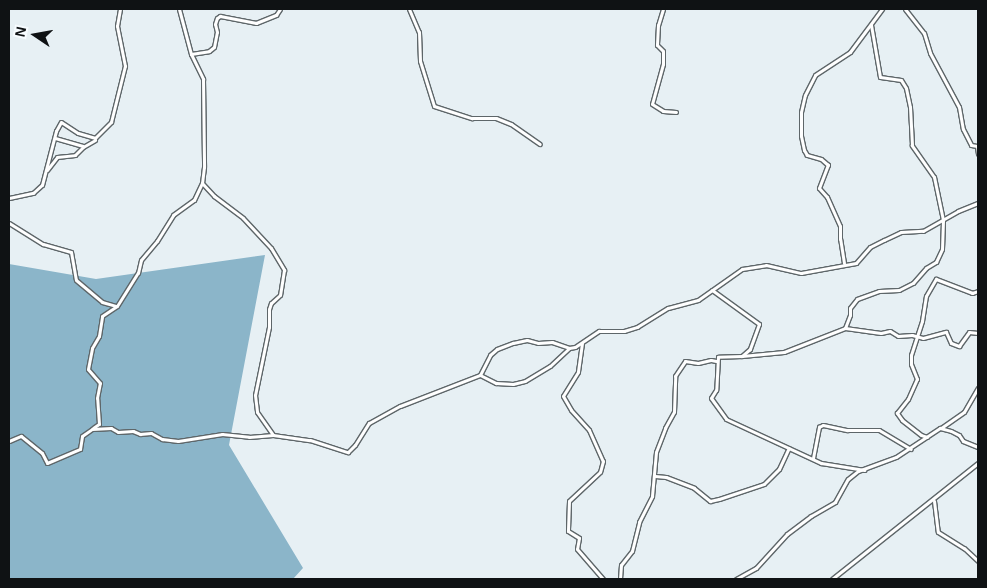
<!DOCTYPE html>
<style>
body{margin:0}
#map{position:relative;width:987px;height:588px;overflow:hidden;background:#e7f0f4;font-family:Helvetica,sans-serif}
div>[style]{position:absolute}
.forest>*{inset:0;background:#8bb5c9}
.roads{filter:drop-shadow(1px 0 #5e6669) drop-shadow(-1px 0 #5e6669) drop-shadow(0 1px #5e6669) drop-shadow(0 -1px #5e6669)}
.street>*{height:3px;margin:-1.5px;padding:0 1.5px;transform-origin:1.5px;border-radius:1.5px;background:#fff}
span{translate:-50% -50%;white-space:nowrap;text-align:center;line-height:1.15;-webkit-text-stroke:5px #f7fcff;paint-order:stroke}
.frame{position:absolute;inset:0;border:10px solid #0f1214;pointer-events:none}
.north{position:absolute;left:10px;top:10px;width:50px;height:50px;-webkit-text-stroke:4px #f7fcff;paint-order:stroke;rotate:282deg;font-size:14px;font-weight:700;line-height:20px;text-align:center;color:#0f1214}
.north::after{content:'';display:block;margin:auto;width:18px;height:22px;background:#0f1214;clip-path:polygon(50% 0,100% 100%,50% 72%,0 100%)}
</style>
<div id="map">
<div class="forest">
<div style="clip-path:polygon(265px 255px,229px 445px,303px 568px,293px 579px,9px 579px,9px 264px,96px 279px)"></div>
</div>
<div class="roads">
<div class="street">
<div style="left:179px;top:9px;width:47px;rotate:75.1deg"></div>
<div style="left:191px;top:54px;width:28px;rotate:64deg"></div>
<div style="left:203px;top:79px;width:88px;rotate:89.3deg"></div>
<div style="left:204px;top:167px;width:16px;rotate:97deg"></div>
<div style="left:202px;top:183px;width:18px;rotate:47deg"></div>
<div style="left:214px;top:196px;width:36px;rotate:37deg"></div>
<div style="left:243px;top:218px;width:41px;rotate:47deg"></div>
<div style="left:271px;top:248px;width:26px;rotate:59deg"></div>
<div style="left:284px;top:270px;width:25px;rotate:99deg"></div>
<div style="left:280px;top:295px;width:12px;rotate:138deg"></div>
<div style="left:271px;top:303px;width:6px;rotate:108deg"></div>
<div style="left:269px;top:309px;width:18px;rotate:90deg"></div>
<div style="left:269px;top:327px;width:69px;rotate:101.6deg"></div>
<div style="left:255px;top:395px;width:17px;rotate:83deg"></div>
<div style="left:257px;top:412px;width:28px;rotate:55deg"></div>
<div style="left:409px;top:9px;width:25px;rotate:67deg"></div>
<div style="left:419px;top:32px;width:29px;rotate:88deg"></div>
<div style="left:420px;top:61px;width:47px;rotate:72.7deg"></div>
<div style="left:434px;top:106px;width:40px;rotate:18deg"></div>
<div style="left:472px;top:118px;width:24px"></div>
<div style="left:496px;top:118px;width:16px;rotate:22deg"></div>
<div style="left:511px;top:124px;width:35px;rotate:35deg"></div>
<div style="left:663px;top:9px;width:17px;rotate:107deg"></div>
<div style="left:658px;top:25px;width:20px;rotate:93deg"></div>
<div style="left:657px;top:45px;width:8px;rotate:45deg"></div>
<div style="left:663px;top:51px;width:13px;rotate:90deg"></div>
<div style="left:663px;top:64px;width:41px;rotate:105.4deg"></div>
<div style="left:652px;top:104px;width:13px;rotate:32deg"></div>
<div style="left:663px;top:111px;width:13px;rotate:4deg"></div>
<div style="left:905px;top:9px;width:31px;rotate:52deg"></div>
<div style="left:924px;top:33px;width:21px;rotate:73deg"></div>
<div style="left:930px;top:53px;width:61px;rotate:61.8deg"></div>
<div style="left:959px;top:107px;width:22px;rotate:80deg"></div>
<div style="left:963px;top:129px;width:18px;rotate:63deg"></div>
<div style="left:971px;top:145px;width:6px;rotate:9deg"></div>
<div style="left:977px;top:146px;width:8px;rotate:83deg"></div>
<div style="left:191px;top:54px;width:18px;rotate:-9deg"></div>
<div style="left:209px;top:51px;width:6px;rotate:-39deg"></div>
<div style="left:214px;top:47px;width:15px;rotate:-79deg"></div>
<div style="left:217px;top:32px;width:8px;rotate:-104deg"></div>
<div style="left:215px;top:24px;width:6px;rotate:-72deg"></div>
<div style="left:217px;top:18px;width:4px;rotate:-34deg"></div>
<div style="left:220px;top:16px;width:37px;rotate:11deg"></div>
<div style="left:256px;top:23px;width:22px;rotate:-22deg"></div>
<div style="left:276px;top:15px;width:7px;rotate:-56deg"></div>
<div style="left:55px;top:138px;width:29px;rotate:16deg"></div>
<div style="left:47px;top:170px;width:16px;rotate:-52deg"></div>
<div style="left:57px;top:157px;width:18px;rotate:-6deg"></div>
<div style="left:75px;top:155px;width:11px;rotate:-45deg"></div>
<div style="left:83px;top:147px;width:14px;rotate:-30deg"></div>
<div style="left:9px;top:198px;width:25px;rotate:-12deg"></div>
<div style="left:33px;top:193px;width:12px;rotate:-42deg"></div>
<div style="left:42px;top:185px;width:56px;rotate:-75.5deg"></div>
<div style="left:56px;top:131px;width:10px;rotate:-61deg"></div>
<div style="left:61px;top:122px;width:20px;rotate:33deg"></div>
<div style="left:78px;top:133px;width:18px;rotate:16deg"></div>
<div style="left:95px;top:138px;width:23px;rotate:-45deg"></div>
<div style="left:111px;top:122px;width:58px;rotate:-76deg"></div>
<div style="left:125px;top:66px;width:41px;rotate:-101.3deg"></div>
<div style="left:117px;top:26px;width:17px;rotate:-80deg"></div>
<div style="left:9px;top:223px;width:40px;rotate:32deg"></div>
<div style="left:43px;top:244px;width:29px;rotate:16deg"></div>
<div style="left:71px;top:252px;width:28px;rotate:80deg"></div>
<div style="left:76px;top:280px;width:34px;rotate:40deg"></div>
<div style="left:102px;top:302px;width:15px;rotate:16deg"></div>
<div style="left:844px;top:263px;width:24px;rotate:-99deg"></div>
<div style="left:840px;top:239px;width:13px;rotate:-90deg"></div>
<div style="left:840px;top:226px;width:32px;rotate:-114deg"></div>
<div style="left:827px;top:197px;width:12px;rotate:-132deg"></div>
<div style="left:819px;top:188px;width:25px;rotate:-69deg"></div>
<div style="left:828px;top:165px;width:9px;rotate:-139deg"></div>
<div style="left:821px;top:159px;width:15px;rotate:-164deg"></div>
<div style="left:807px;top:155px;width:6px;rotate:-121deg"></div>
<div style="left:804px;top:150px;width:14px;rotate:-102deg"></div>
<div style="left:801px;top:136px;width:24px;rotate:-90deg"></div>
<div style="left:801px;top:112px;width:17px;rotate:-77deg"></div>
<div style="left:805px;top:95px;width:22px;rotate:-63deg"></div>
<div style="left:815px;top:75px;width:42px;rotate:-33.3deg"></div>
<div style="left:850px;top:52px;width:54px;rotate:-53.3deg"></div>
<div style="left:712px;top:290px;width:58px;rotate:35.9deg"></div>
<div style="left:759px;top:324px;width:27px;rotate:110deg"></div>
<div style="left:750px;top:349px;width:11px;rotate:139deg"></div>
<div style="left:742px;top:356px;width:24px;rotate:178deg"></div>
<div style="left:718px;top:357px;width:33px;rotate:93deg"></div>
<div style="left:716px;top:390px;width:9px;rotate:122deg"></div>
<div style="left:711px;top:398px;width:26px;rotate:54deg"></div>
<div style="left:726px;top:419px;width:105px;rotate:24.9deg"></div>
<div style="left:821px;top:463px;width:44px;rotate:9.2deg"></div>
<div style="left:845px;top:328px;width:14px;rotate:-69deg"></div>
<div style="left:850px;top:315px;width:7px;rotate:-90deg"></div>
<div style="left:850px;top:308px;width:11px;rotate:-52deg"></div>
<div style="left:857px;top:299px;width:23px;rotate:-20deg"></div>
<div style="left:879px;top:291px;width:20px;rotate:-3deg"></div>
<div style="left:899px;top:290px;width:16px;rotate:-27deg"></div>
<div style="left:913px;top:283px;width:20px;rotate:-49deg"></div>
<div style="left:926px;top:268px;width:12px;rotate:-31deg"></div>
<div style="left:936px;top:262px;width:14px;rotate:-65deg"></div>
<div style="left:942px;top:249px;width:29px;rotate:-88deg"></div>
<div style="left:943px;top:220px;width:44px;rotate:-101.8deg"></div>
<div style="left:934px;top:177px;width:39px;rotate:-125deg"></div>
<div style="left:912px;top:145px;width:38px;rotate:-93deg"></div>
<div style="left:910px;top:107px;width:19px;rotate:-102deg"></div>
<div style="left:906px;top:88px;width:9px;rotate:-122deg"></div>
<div style="left:901px;top:80px;width:21px;rotate:-172deg"></div>
<div style="left:880px;top:77px;width:53px;rotate:-99.8deg"></div>
<div style="left:582px;top:343px;width:29px;rotate:98deg"></div>
<div style="left:578px;top:372px;width:28px;rotate:122deg"></div>
<div style="left:563px;top:396px;width:16px;rotate:60deg"></div>
<div style="left:571px;top:410px;width:27px;rotate:48deg"></div>
<div style="left:589px;top:430px;width:34px;rotate:66deg"></div>
<div style="left:603px;top:461px;width:11px;rotate:105deg"></div>
<div style="left:600px;top:472px;width:42px;rotate:136.9deg"></div>
<div style="left:569px;top:501px;width:30px;rotate:92deg"></div>
<div style="left:568px;top:531px;width:13px;rotate:32deg"></div>
<div style="left:579px;top:538px;width:11px;rotate:100deg"></div>
<div style="left:577px;top:549px;width:40px;rotate:49deg"></div>
<div style="left:742px;top:356px;width:42px;rotate:-5.4deg"></div>
<div style="left:784px;top:352px;width:66px;rotate:-21.5deg"></div>
<div style="left:845px;top:328px;width:36px;rotate:8deg"></div>
<div style="left:881px;top:333px;width:9px;rotate:-13deg"></div>
<div style="left:890px;top:331px;width:9px;rotate:32deg"></div>
<div style="left:898px;top:336px;width:14px;rotate:-4deg"></div>
<div style="left:912px;top:335px;width:11px;rotate:15deg"></div>
<div style="left:923px;top:338px;width:24px;rotate:-15deg"></div>
<div style="left:946px;top:332px;width:12px;rotate:66deg"></div>
<div style="left:951px;top:343px;width:9px;rotate:21deg"></div>
<div style="left:959px;top:346px;width:17px;rotate:-54deg"></div>
<div style="left:969px;top:332px;width:9px;rotate:6deg"></div>
<div style="left:480px;top:375px;width:22px;rotate:-63deg"></div>
<div style="left:490px;top:355px;width:9px;rotate:-41deg"></div>
<div style="left:497px;top:349px;width:17px;rotate:-21deg"></div>
<div style="left:513px;top:343px;width:14px;rotate:-12deg"></div>
<div style="left:527px;top:340px;width:11px;rotate:15deg"></div>
<div style="left:538px;top:343px;width:14px;rotate:-4deg"></div>
<div style="left:552px;top:342px;width:18px;rotate:19deg"></div>
<div style="left:93px;top:428px;width:7px;rotate:-34deg"></div>
<div style="left:99px;top:424px;width:26px;rotate:-94deg"></div>
<div style="left:97px;top:398px;width:15px;rotate:-79deg"></div>
<div style="left:100px;top:383px;width:18px;rotate:-131deg"></div>
<div style="left:88px;top:369px;width:21px;rotate:-79deg"></div>
<div style="left:92px;top:348px;width:14px;rotate:-60deg"></div>
<div style="left:99px;top:336px;width:20px;rotate:-81deg"></div>
<div style="left:102px;top:316px;width:18px;rotate:-34deg"></div>
<div style="left:117px;top:306px;width:39px;rotate:-58deg"></div>
<div style="left:138px;top:273px;width:13px;rotate:-77deg"></div>
<div style="left:141px;top:260px;width:25px;rotate:-50deg"></div>
<div style="left:157px;top:241px;width:31px;rotate:-58deg"></div>
<div style="left:173px;top:215px;width:26px;rotate:-36deg"></div>
<div style="left:194px;top:200px;width:19px;rotate:-65deg"></div>
<div style="left:941px;top:428px;width:28px;rotate:-35deg"></div>
<div style="left:964px;top:412px;width:28px;rotate:-60deg"></div>
<div style="left:927px;top:437px;width:6px;rotate:-162deg"></div>
<div style="left:921px;top:435px;width:24px;rotate:-142deg"></div>
<div style="left:902px;top:420px;width:9px;rotate:-126deg"></div>
<div style="left:897px;top:413px;width:18px;rotate:-52deg"></div>
<div style="left:908px;top:399px;width:22px;rotate:-66deg"></div>
<div style="left:917px;top:379px;width:16px;rotate:-112deg"></div>
<div style="left:911px;top:364px;width:9px;rotate:-90deg"></div>
<div style="left:911px;top:355px;width:36px;rotate:-72deg"></div>
<div style="left:922px;top:321px;width:25px;rotate:-81deg"></div>
<div style="left:926px;top:296px;width:20px;rotate:-60deg"></div>
<div style="left:936px;top:279px;width:39px;rotate:21deg"></div>
<div style="left:972px;top:293px;width:6px;rotate:-18deg"></div>
<div style="left:9px;top:441px;width:13px;rotate:-23deg"></div>
<div style="left:21px;top:436px;width:27px;rotate:39deg"></div>
<div style="left:42px;top:453px;width:11px;rotate:63deg"></div>
<div style="left:47px;top:463px;width:36px;rotate:-23deg"></div>
<div style="left:80px;top:449px;width:13px;rotate:-81deg"></div>
<div style="left:82px;top:436px;width:12px;rotate:-35deg"></div>
<div style="left:92px;top:429px;width:19px;rotate:-3deg"></div>
<div style="left:111px;top:428px;width:8px;rotate:30deg"></div>
<div style="left:118px;top:432px;width:15px;rotate:-4deg"></div>
<div style="left:133px;top:431px;width:8px;rotate:23deg"></div>
<div style="left:140px;top:434px;width:11px;rotate:-5deg"></div>
<div style="left:151px;top:433px;width:13px;rotate:29deg"></div>
<div style="left:162px;top:439px;width:16px;rotate:7deg"></div>
<div style="left:178px;top:441px;width:45px;rotate:-9deg"></div>
<div style="left:222px;top:434px;width:27px;rotate:6deg"></div>
<div style="left:249px;top:437px;width:24px;rotate:-5deg"></div>
<div style="left:273px;top:435px;width:37px;rotate:8deg"></div>
<div style="left:310px;top:440px;width:40px;rotate:18deg"></div>
<div style="left:348px;top:452px;width:10px;rotate:-45deg"></div>
<div style="left:355px;top:445px;width:26px;rotate:-58deg"></div>
<div style="left:369px;top:423px;width:35px;rotate:-29deg"></div>
<div style="left:400px;top:406px;width:86px;rotate:-21.2deg"></div>
<div style="left:480px;top:375px;width:18px;rotate:27deg"></div>
<div style="left:496px;top:383px;width:17px;rotate:3deg"></div>
<div style="left:513px;top:384px;width:12px;rotate:-14deg"></div>
<div style="left:525px;top:381px;width:29px;rotate:-31deg"></div>
<div style="left:550px;top:366px;width:26px;rotate:-43deg"></div>
<div style="left:569px;top:348px;width:6px;rotate:-9deg"></div>
<div style="left:575px;top:347px;width:29px;rotate:-34deg"></div>
<div style="left:599px;top:331px;width:25px"></div>
<div style="left:624px;top:331px;width:14px;rotate:-17deg"></div>
<div style="left:637px;top:327px;width:36px;rotate:-32deg"></div>
<div style="left:668px;top:308px;width:31px;rotate:-15deg"></div>
<div style="left:698px;top:300px;width:54px;rotate:-35.2deg"></div>
<div style="left:742px;top:269px;width:24px;rotate:-9deg"></div>
<div style="left:766px;top:265px;width:36px;rotate:13deg"></div>
<div style="left:801px;top:273px;width:56px;rotate:-10.3deg"></div>
<div style="left:856px;top:263px;width:21px;rotate:-49deg"></div>
<div style="left:870px;top:247px;width:16px;rotate:-27deg"></div>
<div style="left:884px;top:240px;width:19px;rotate:-25deg"></div>
<div style="left:901px;top:232px;width:22px;rotate:-3deg"></div>
<div style="left:923px;top:231px;width:40px;rotate:-29.7deg"></div>
<div style="left:958px;top:211px;width:22px;rotate:-22deg"></div>
<div style="left:813px;top:458px;width:32px;rotate:-79deg"></div>
<div style="left:819px;top:427px;width:4px;rotate:-27deg"></div>
<div style="left:823px;top:425px;width:25px;rotate:12deg"></div>
<div style="left:847px;top:430px;width:32px"></div>
<div style="left:879px;top:430px;width:37px;rotate:31deg"></div>
<div style="left:655px;top:476px;width:11px;rotate:5deg"></div>
<div style="left:666px;top:477px;width:30px;rotate:21deg"></div>
<div style="left:694px;top:488px;width:21px;rotate:39deg"></div>
<div style="left:710px;top:501px;width:9px;rotate:-13deg"></div>
<div style="left:719px;top:499px;width:47px;rotate:-18.4deg"></div>
<div style="left:764px;top:484px;width:21px;rotate:-45deg"></div>
<div style="left:779px;top:469px;width:23px;rotate:-65deg"></div>
<div style="left:934px;top:501px;width:31px;rotate:83deg"></div>
<div style="left:938px;top:532px;width:31px;rotate:32deg"></div>
<div style="left:964px;top:548px;width:19px;rotate:43deg"></div>
<div style="left:620px;top:579px;width:14px;rotate:-86deg"></div>
<div style="left:621px;top:565px;width:18px;rotate:-52deg"></div>
<div style="left:632px;top:551px;width:30px;rotate:-76deg"></div>
<div style="left:639px;top:522px;width:29px;rotate:-63deg"></div>
<div style="left:652px;top:496px;width:44px;rotate:-84.8deg"></div>
<div style="left:656px;top:452px;width:26px;rotate:-69deg"></div>
<div style="left:665px;top:428px;width:18px;rotate:-61deg"></div>
<div style="left:674px;top:412px;width:36px;rotate:-88deg"></div>
<div style="left:675px;top:376px;width:18px;rotate:-56deg"></div>
<div style="left:685px;top:361px;width:13px;rotate:9deg"></div>
<div style="left:698px;top:363px;width:13px;rotate:-13deg"></div>
<div style="left:711px;top:360px;width:5px;rotate:11deg"></div>
<div style="left:736px;top:579px;width:23px;rotate:-29deg"></div>
<div style="left:756px;top:568px;width:46px;rotate:-47.6deg"></div>
<div style="left:787px;top:534px;width:30px;rotate:-37deg"></div>
<div style="left:811px;top:516px;width:28px;rotate:-30deg"></div>
<div style="left:835px;top:502px;width:26px;rotate:-61deg"></div>
<div style="left:848px;top:479px;width:13px;rotate:-39deg"></div>
<div style="left:858px;top:471px;width:40px;rotate:-20.2deg"></div>
<div style="left:896px;top:457px;width:53px;rotate:-33.4deg"></div>
<div style="left:940px;top:428px;width:11px;rotate:15deg"></div>
<div style="left:951px;top:431px;width:9px;rotate:27deg"></div>
<div style="left:959px;top:435px;width:7px;rotate:56deg"></div>
<div style="left:963px;top:441px;width:16px;rotate:22deg"></div>
<div style="left:832px;top:579px;width:186px;rotate:-38.5deg"></div>
</div>
</div>
<div class="frame"></div>
<div class="north">N</div>
</div>
